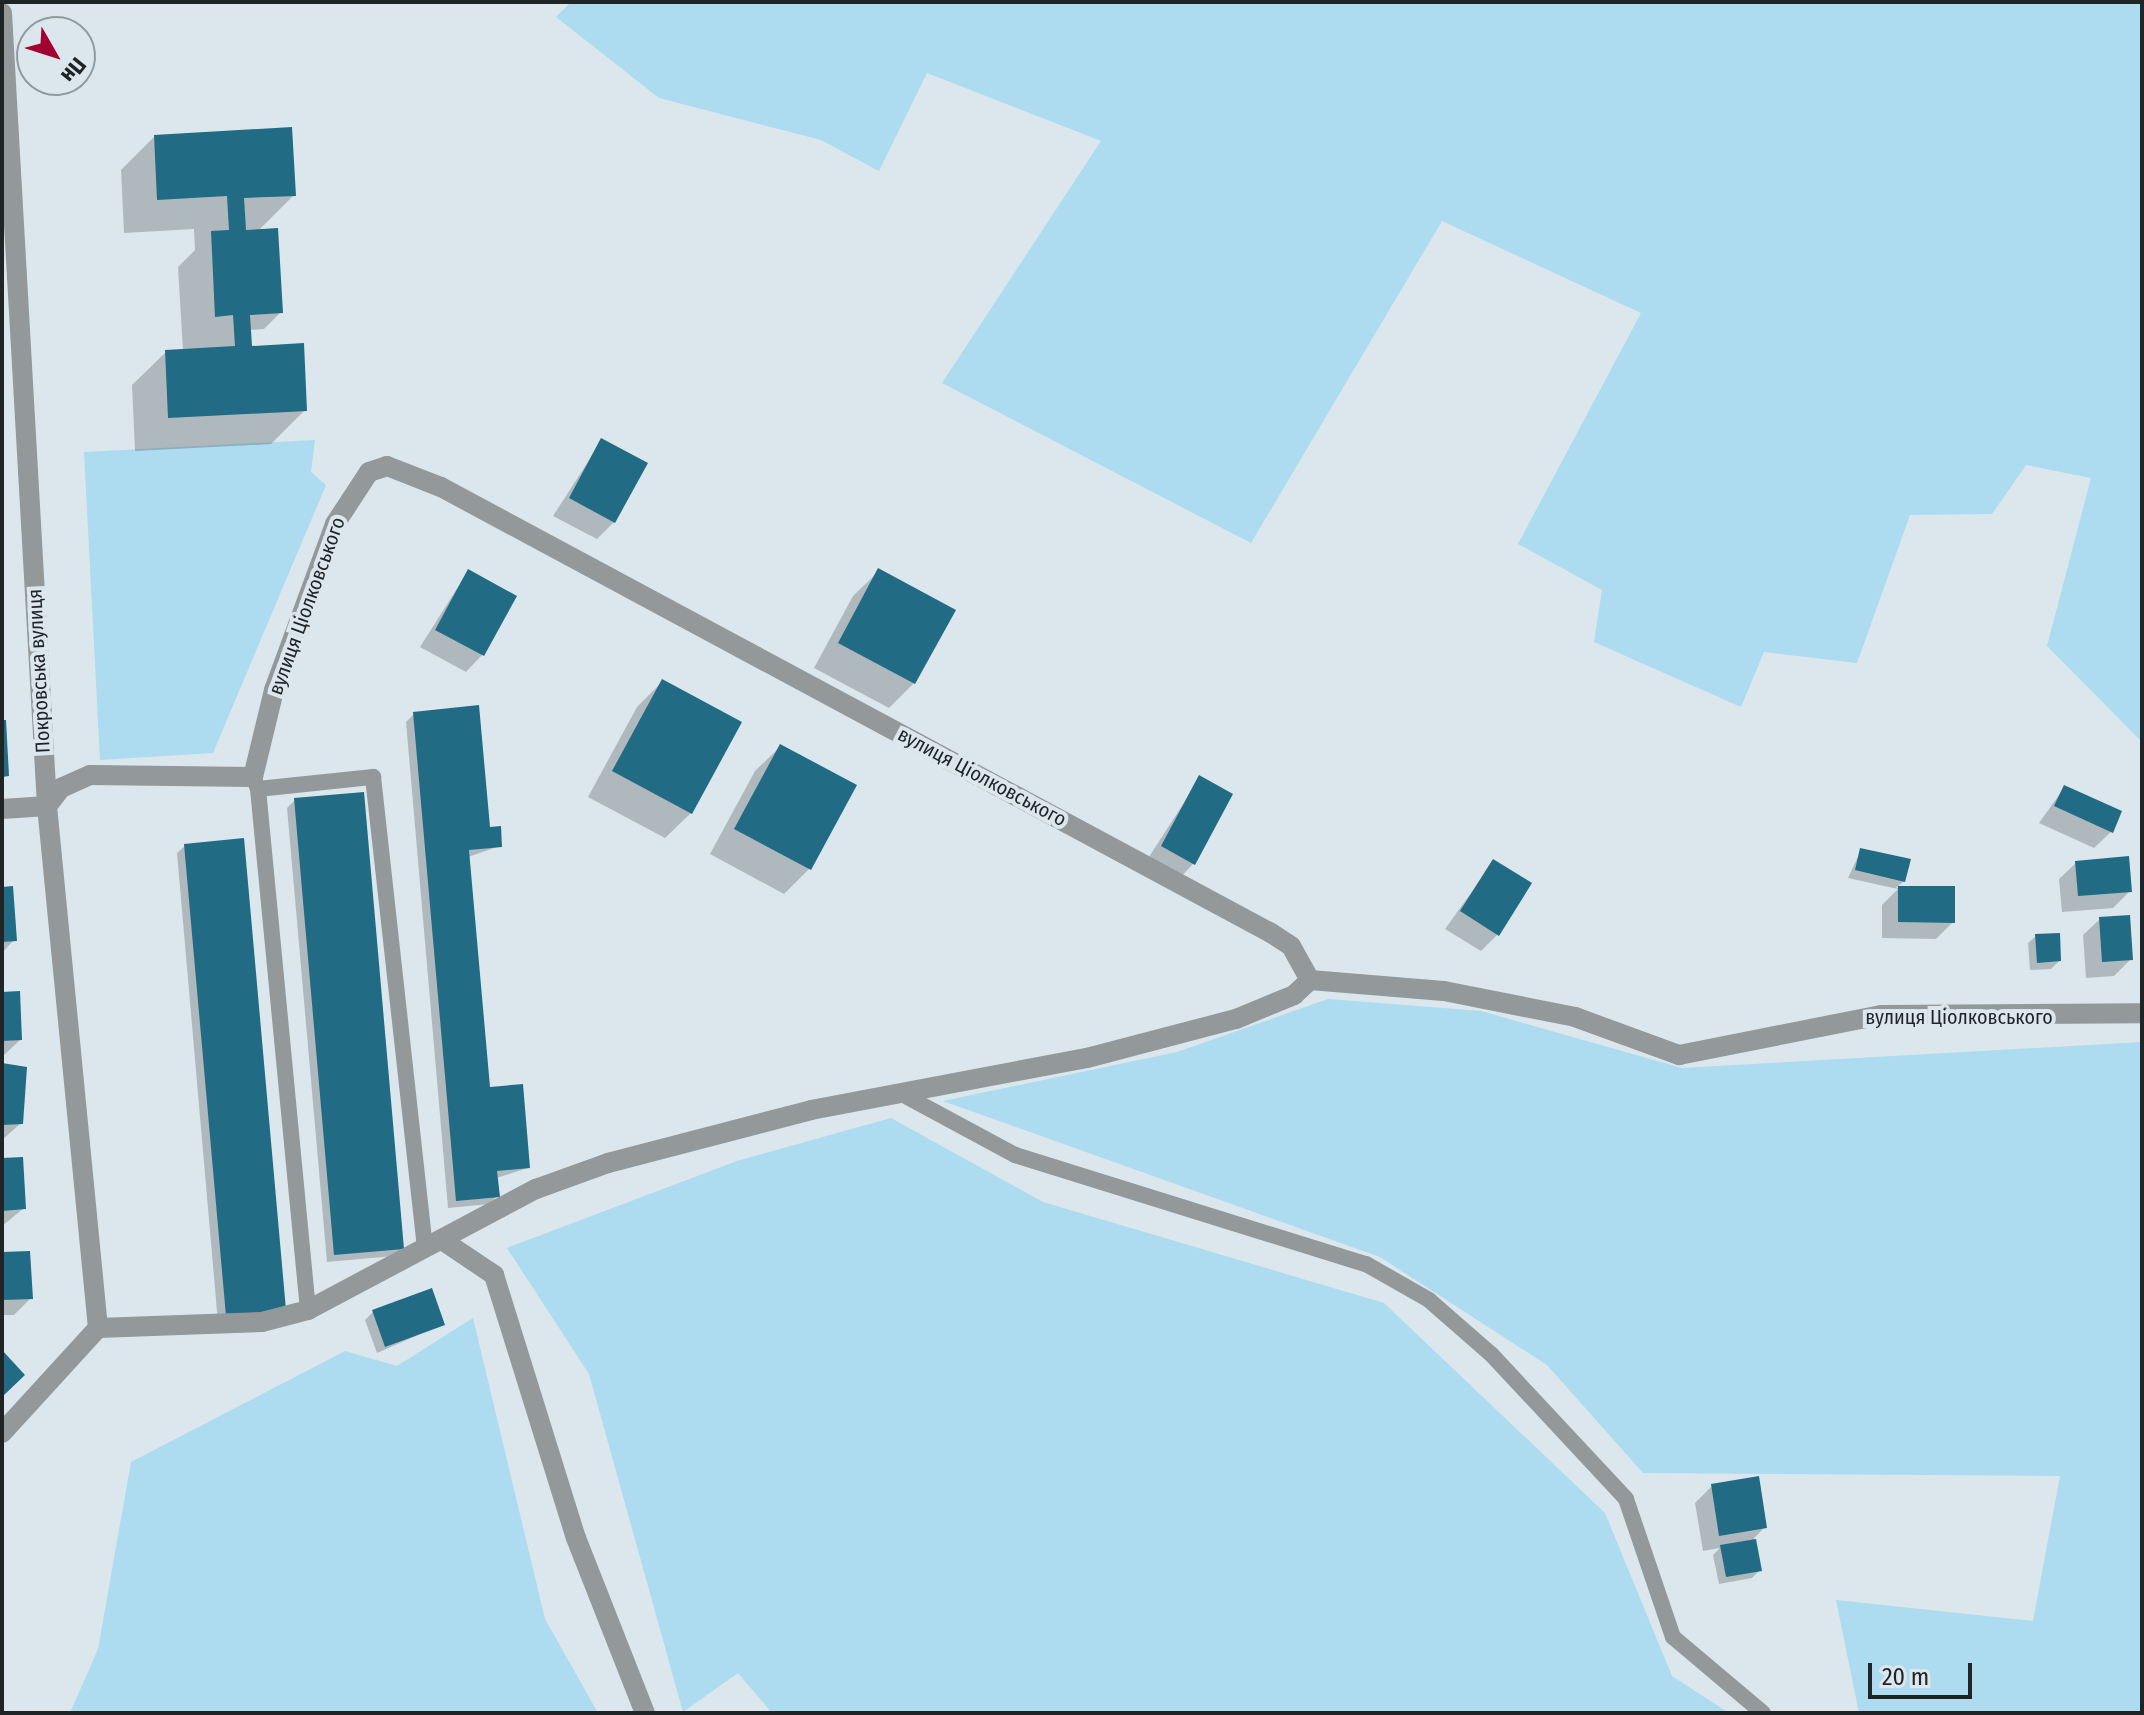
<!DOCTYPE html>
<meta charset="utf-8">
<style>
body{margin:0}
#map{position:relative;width:2144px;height:1715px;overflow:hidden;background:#dbe7ed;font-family:"Fira Sans Condensed",sans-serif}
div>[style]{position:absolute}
.green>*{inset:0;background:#addbef}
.shadow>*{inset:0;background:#0003}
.building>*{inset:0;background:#216b84}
.service>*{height:16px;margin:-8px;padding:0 8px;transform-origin:8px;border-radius:8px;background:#93989a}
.minor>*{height:20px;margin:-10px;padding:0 10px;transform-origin:10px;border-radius:10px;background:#93989a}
span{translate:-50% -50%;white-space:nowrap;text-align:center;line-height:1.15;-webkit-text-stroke:8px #dbe7ed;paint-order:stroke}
.street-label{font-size:20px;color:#1f2426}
.frame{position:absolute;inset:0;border:4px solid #1f2426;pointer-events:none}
.north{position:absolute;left:16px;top:16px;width:80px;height:80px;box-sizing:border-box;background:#dbe7ed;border:2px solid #90999d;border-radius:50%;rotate:129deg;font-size:22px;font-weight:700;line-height:32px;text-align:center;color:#1f2426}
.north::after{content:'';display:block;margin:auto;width:28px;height:36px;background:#a20132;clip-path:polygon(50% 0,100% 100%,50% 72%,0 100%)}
.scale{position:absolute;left:1868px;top:1663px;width:104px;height:36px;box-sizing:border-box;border:4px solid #1f2426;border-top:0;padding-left:10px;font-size:24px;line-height:28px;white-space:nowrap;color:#1f2426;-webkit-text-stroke:6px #dbe7ed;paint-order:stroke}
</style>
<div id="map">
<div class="green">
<div style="clip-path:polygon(571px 2px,2142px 2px,2142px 742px,2047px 646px,2091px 478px,2026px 465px,1992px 514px,1910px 515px,1857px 663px,1764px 652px,1741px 707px,1594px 642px,1602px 590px,1518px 544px,1641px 313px,1442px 221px,1251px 543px,942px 383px,1101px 141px,927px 73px,879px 171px,821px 140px,659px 98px,556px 17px)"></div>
<div style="clip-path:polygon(315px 440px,311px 472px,326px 485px,213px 753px,100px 760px,84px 452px)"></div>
<div style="clip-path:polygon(1328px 999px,1481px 1011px,1682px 1068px,2142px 1042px,2142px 1713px,1859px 1713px,1836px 1600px,2033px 1621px,2060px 1476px,1643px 1473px,1547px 1365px,1380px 1257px,943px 1101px,1177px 1052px)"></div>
<div style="clip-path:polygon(891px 1118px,1043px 1202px,1384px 1303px,1605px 1513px,1672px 1676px,1729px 1713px,772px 1713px,738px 1673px,683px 1712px,589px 1374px,507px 1248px,737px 1161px)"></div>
<div style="clip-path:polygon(473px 1318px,545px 1619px,598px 1713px,70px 1713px,98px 1649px,131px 1462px,345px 1351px,397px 1366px)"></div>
</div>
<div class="shadow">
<div style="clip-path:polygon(154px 137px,294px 195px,258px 231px,281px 312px,264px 329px,249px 330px,250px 348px,305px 410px,271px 444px,135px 451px,132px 385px,166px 352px,183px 351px,178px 267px,195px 250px,194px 229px,124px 233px,121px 170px)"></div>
<div style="clip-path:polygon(602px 440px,614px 522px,597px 539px,553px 516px)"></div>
<div style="clip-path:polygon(468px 571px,482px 655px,466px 672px,420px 647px)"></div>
<div style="clip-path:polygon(879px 571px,914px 683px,889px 708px,814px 668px,853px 596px)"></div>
<div style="clip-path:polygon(663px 681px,691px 813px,665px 838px,588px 797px,637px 707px)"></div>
<div style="clip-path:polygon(414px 714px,500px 846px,468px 857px,488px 1090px,528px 1168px,496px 1178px,497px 1196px,490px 1204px,448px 1208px,406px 722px)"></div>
<div style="clip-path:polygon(781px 746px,809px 869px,784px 894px,710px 854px,755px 771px)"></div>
<div style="clip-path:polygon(1200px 778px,1193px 864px,1177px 881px,1145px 863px)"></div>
<div style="clip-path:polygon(2064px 788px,2111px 832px,2094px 848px,2039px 823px)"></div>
<div style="clip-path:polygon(295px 800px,402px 1248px,394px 1256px,327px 1262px,287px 808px)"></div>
<div style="clip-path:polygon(185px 846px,284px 1310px,218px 1323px,177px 853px)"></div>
<div style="clip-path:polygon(1861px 850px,1904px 881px,1896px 888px,1953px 888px,1953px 922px,1936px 939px,1882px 938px,1882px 905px,1898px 889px,1848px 878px)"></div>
<div style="clip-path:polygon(1494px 861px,1497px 935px,1481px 951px,1445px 929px)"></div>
<div style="clip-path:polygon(2076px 863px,2130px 891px,2113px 908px,2062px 912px,2059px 879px)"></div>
<div style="clip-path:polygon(2px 889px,14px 940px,2px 953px)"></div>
<div style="clip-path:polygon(2100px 919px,2131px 959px,2114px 976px,2086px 978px,2083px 935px)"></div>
<div style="clip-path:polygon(2036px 936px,2059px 961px,2051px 969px,2030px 970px,2028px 943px)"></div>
<div style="clip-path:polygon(2px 994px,20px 1040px,2px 1057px)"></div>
<div style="clip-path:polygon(2px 1066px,21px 1123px,2px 1140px)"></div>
<div style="clip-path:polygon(2px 1160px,24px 1208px,2px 1226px)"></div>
<div style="clip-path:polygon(2px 1254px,31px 1298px,14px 1315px,2px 1315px)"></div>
<div style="clip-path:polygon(373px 1312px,443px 1324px,377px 1353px,365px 1320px)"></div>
<div style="clip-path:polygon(1712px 1486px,1765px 1527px,1754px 1538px,1760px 1570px,1752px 1578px,1719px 1584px,1713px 1555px,1720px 1548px,1703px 1551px,1695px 1503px)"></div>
</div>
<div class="building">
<div style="clip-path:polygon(292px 127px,296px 196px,244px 198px,246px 230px,278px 228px,283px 313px,250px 315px,252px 346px,304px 343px,307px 411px,168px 418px,165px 350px,235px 346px,233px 315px,215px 317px,211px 231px,229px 230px,227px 196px,157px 200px,154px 135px)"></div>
<div style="clip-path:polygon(601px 438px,648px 463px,615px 523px,569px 498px)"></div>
<div style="clip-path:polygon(878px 568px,956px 610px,915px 684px,838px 643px)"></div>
<div style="clip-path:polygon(468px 569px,517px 596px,484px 656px,435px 630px)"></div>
<div style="clip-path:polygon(662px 679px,742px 722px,692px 814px,612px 771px)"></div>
<div style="clip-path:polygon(479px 705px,490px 827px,501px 826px,502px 847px,469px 850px,490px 1087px,523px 1084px,530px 1168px,497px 1171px,500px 1197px,456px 1201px,413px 712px)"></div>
<div style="clip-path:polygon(2px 720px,6px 720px,9px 776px,2px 777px)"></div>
<div style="clip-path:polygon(780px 744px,857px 785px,811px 870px,734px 829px)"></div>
<div style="clip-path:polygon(1199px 775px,1233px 794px,1195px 865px,1161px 846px)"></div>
<div style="clip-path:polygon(2064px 785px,2122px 811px,2113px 833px,2054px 806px)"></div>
<div style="clip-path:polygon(364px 792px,404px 1249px,334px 1255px,294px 798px)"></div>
<div style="clip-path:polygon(244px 838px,286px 1310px,226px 1316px,184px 844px)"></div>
<div style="clip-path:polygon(1860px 848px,1911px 859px,1905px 882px,1855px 870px)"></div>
<div style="clip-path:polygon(2129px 856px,2132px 892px,2078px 896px,2075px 861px)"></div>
<div style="clip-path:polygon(1493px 859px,1532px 883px,1499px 936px,1460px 911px)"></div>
<div style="clip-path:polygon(13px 886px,17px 941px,2px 942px,2px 887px)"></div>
<div style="clip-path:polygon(1898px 886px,1955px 886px,1955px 923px,1898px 922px)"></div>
<div style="clip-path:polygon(2130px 915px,2133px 960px,2102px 962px,2099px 917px)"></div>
<div style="clip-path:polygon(2060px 933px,2061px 961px,2037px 963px,2035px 934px)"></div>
<div style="clip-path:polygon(20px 991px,22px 1040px,2px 1041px,2px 992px)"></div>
<div style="clip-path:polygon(2px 1063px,27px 1067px,23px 1124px,2px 1125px)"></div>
<div style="clip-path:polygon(23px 1157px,26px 1209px,2px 1211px,2px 1158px)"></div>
<div style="clip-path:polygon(30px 1251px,33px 1299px,2px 1300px,2px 1252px)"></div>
<div style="clip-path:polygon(432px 1288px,445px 1325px,385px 1347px,372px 1310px)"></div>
<div style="clip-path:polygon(2px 1350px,25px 1375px,2px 1397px)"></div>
<div style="clip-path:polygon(1759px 1476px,1767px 1528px,1719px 1536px,1711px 1484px)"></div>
<div style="clip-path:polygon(1756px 1539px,1762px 1571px,1726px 1577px,1720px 1545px)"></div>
</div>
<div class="service">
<div style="left:253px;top:777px;width:13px;rotate:67deg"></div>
<div style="left:258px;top:789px;width:116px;rotate:-6deg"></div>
<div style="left:373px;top:777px;width:475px;rotate:83.7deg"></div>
<div style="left:258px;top:789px;width:523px;rotate:84.52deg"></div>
<div style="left:900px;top:1093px;width:131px;rotate:28.3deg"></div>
<div style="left:1015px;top:1155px;width:368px;rotate:17.3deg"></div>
<div style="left:1366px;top:1264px;width:73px;rotate:29.7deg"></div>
<div style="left:1429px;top:1300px;width:82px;rotate:41.1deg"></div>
<div style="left:1491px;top:1354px;width:198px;rotate:47deg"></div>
<div style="left:1626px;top:1499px;width:146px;rotate:71.2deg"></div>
<div style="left:1673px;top:1637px;width:118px;rotate:40.2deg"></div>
</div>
<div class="minor">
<div style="left:2px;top:13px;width:794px;rotate:86.75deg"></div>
<div style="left:47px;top:806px;width:524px;rotate:84.42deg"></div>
<div style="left:2px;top:809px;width:45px;rotate:-3.8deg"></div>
<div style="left:47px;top:806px;width:23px;rotate:-52deg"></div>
<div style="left:61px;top:788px;width:32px;rotate:-24deg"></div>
<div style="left:90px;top:775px;width:163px;rotate:0.7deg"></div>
<div style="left:253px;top:777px;width:89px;rotate:-76.4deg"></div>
<div style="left:274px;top:690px;width:177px;rotate:-69.8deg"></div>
<div style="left:335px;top:524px;width:62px;rotate:-56.8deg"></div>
<div style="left:369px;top:472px;width:19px;rotate:-18deg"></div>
<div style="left:387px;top:466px;width:58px;rotate:21.3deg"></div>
<div style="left:441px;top:487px;width:942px;rotate:28.25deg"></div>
<div style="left:1271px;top:933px;width:24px;rotate:33deg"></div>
<div style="left:1291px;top:946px;width:39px;rotate:61deg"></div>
<div style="left:1310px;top:980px;width:134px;rotate:4.7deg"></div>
<div style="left:1444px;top:991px;width:134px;rotate:11.2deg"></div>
<div style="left:1575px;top:1017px;width:111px;rotate:20.1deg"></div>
<div style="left:1679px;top:1055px;width:206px;rotate:-11.2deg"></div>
<div style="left:1881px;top:1015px;width:261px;rotate:-0.4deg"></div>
<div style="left:442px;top:1240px;width:63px;rotate:33.9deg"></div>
<div style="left:494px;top:1275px;width:275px;rotate:72.7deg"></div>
<div style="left:576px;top:1538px;width:188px;rotate:68.5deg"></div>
<div style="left:2px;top:1433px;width:142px;rotate:-47.6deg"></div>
<div style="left:98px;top:1328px;width:164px;rotate:-2.1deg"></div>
<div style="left:262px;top:1322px;width:48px;rotate:-14.6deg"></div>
<div style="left:308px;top:1310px;width:258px;rotate:-28deg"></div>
<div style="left:536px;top:1189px;width:77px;rotate:-19.9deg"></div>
<div style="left:608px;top:1163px;width:210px;rotate:-14.6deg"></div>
<div style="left:811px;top:1110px;width:281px;rotate:-10.7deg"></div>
<div style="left:1087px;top:1058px;width:154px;rotate:-14.7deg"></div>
<div style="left:1236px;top:1019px;width:63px;rotate:-22.5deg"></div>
<div style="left:1294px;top:995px;width:22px;rotate:-43deg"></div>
</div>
<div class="street-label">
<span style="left:307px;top:606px;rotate:-70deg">вулиця Ціолковського</span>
<span style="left:39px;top:671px;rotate:-93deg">Покровська вулиця</span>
<span style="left:982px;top:777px;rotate:28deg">вулиця Ціолковського</span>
<span style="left:1959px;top:1017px">вулиця Ціолковського</span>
</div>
<div class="frame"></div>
<div class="north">Пн</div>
<div class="scale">20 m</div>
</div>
